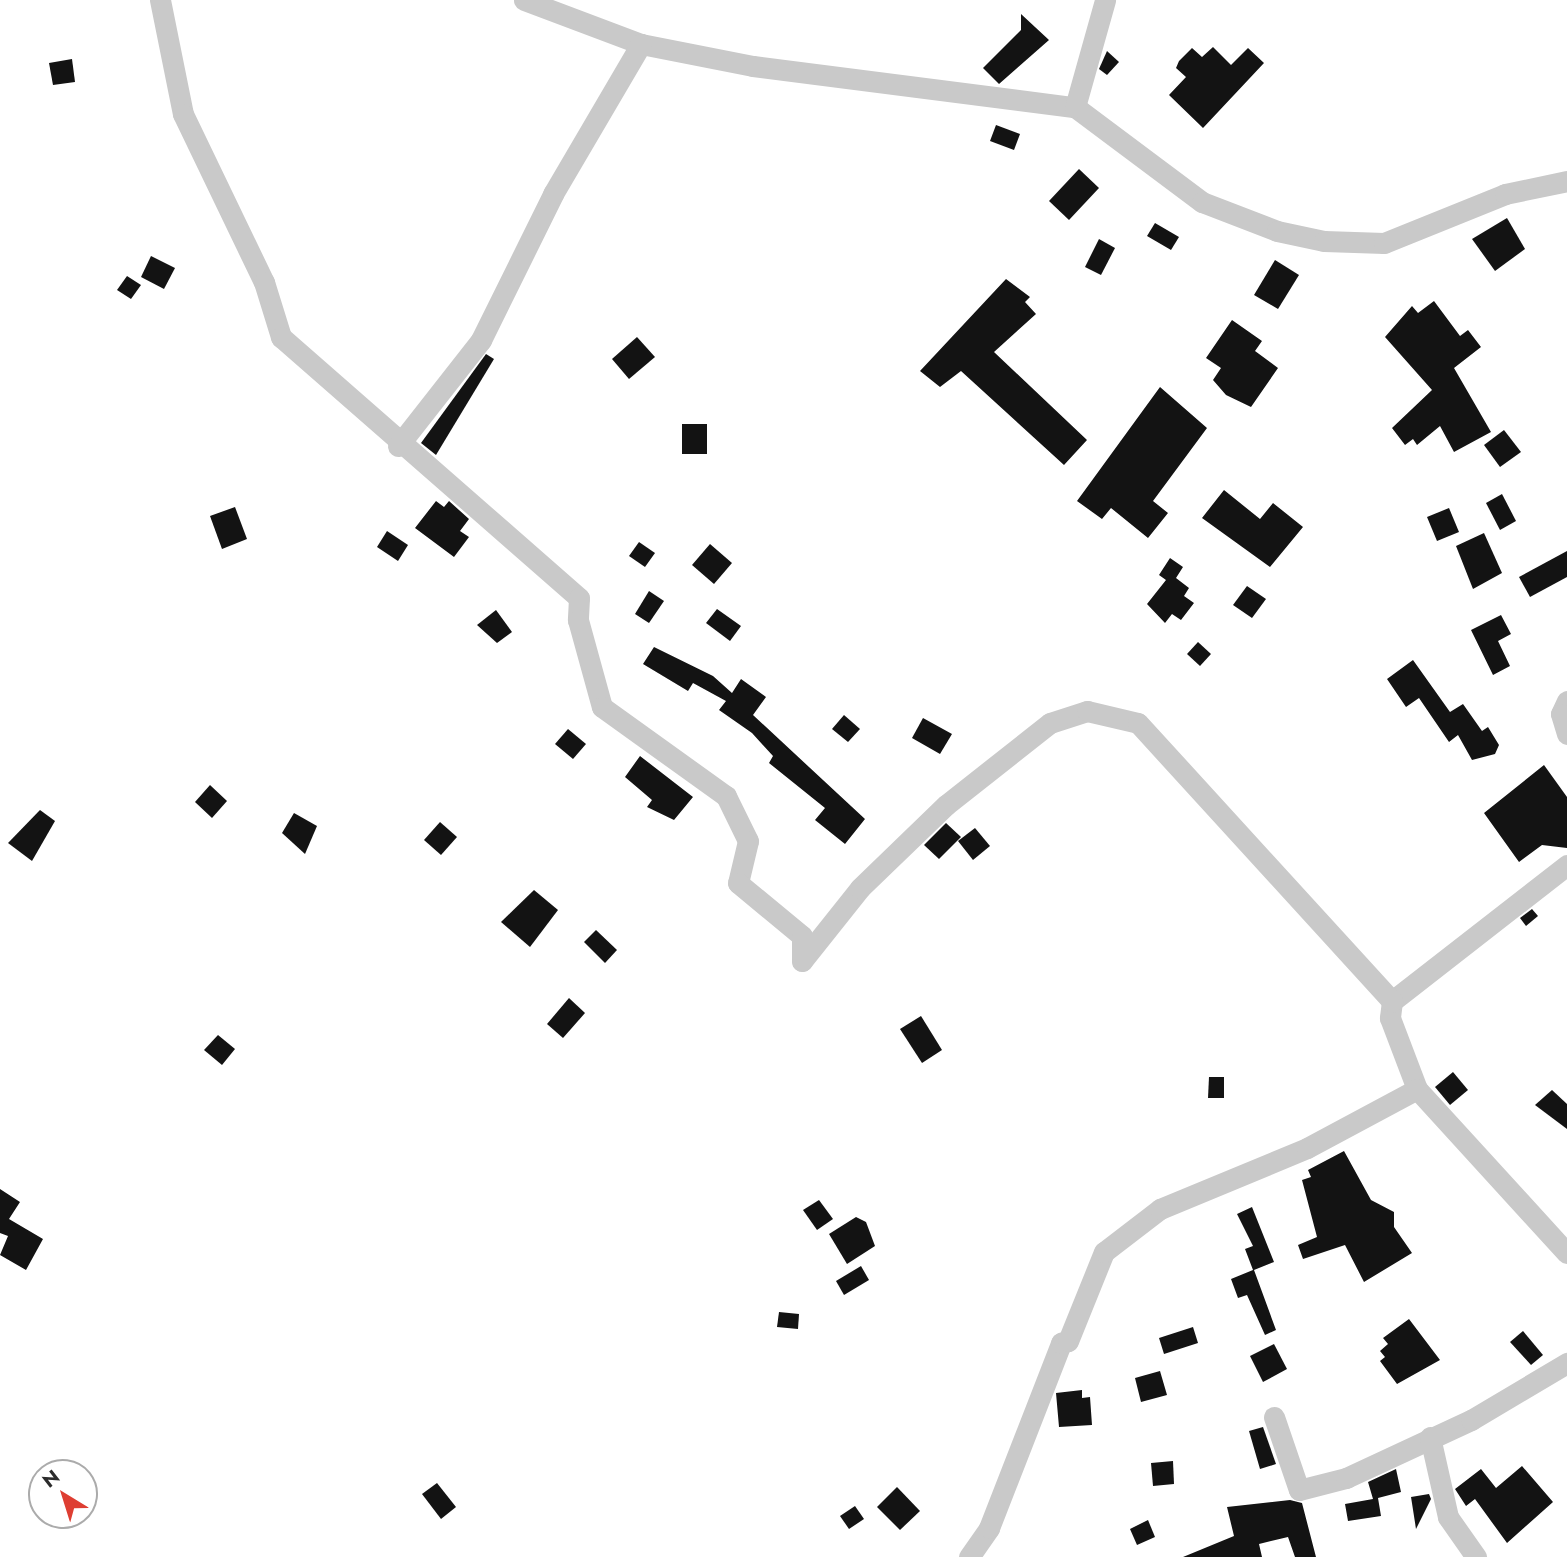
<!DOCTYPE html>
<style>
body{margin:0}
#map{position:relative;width:1567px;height:1557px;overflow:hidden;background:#fff;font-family:Jost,sans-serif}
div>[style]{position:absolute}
.building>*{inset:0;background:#131313}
.minor>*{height:21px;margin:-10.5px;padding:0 10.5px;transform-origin:10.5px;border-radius:10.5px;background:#c9c9c9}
span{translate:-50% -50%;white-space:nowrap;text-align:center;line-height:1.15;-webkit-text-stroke:7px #fff;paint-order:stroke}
.north{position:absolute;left:28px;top:1459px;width:70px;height:70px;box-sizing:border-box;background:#fff;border:2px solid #ababab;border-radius:50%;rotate:322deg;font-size:19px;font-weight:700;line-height:28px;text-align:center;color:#2c2c2c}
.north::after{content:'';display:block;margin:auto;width:24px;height:32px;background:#de3e32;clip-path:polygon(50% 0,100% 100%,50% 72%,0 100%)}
</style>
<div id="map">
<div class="building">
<div style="clip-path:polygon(1021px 14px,1049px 40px,999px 84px,983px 68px,1021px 30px)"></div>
<div style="clip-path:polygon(1213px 47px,1231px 65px,1248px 48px,1264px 63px,1203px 128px,1169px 95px,1186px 77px,1176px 68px,1179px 61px,1192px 48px,1202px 57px)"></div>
<div style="clip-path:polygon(1107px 51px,1119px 62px,1107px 75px,1099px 69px)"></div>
<div style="clip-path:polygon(72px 59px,75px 82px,53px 85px,49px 63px)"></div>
<div style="clip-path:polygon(996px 125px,1020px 134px,1014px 150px,990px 141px)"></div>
<div style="clip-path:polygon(1079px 169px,1099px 188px,1069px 220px,1049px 201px)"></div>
<div style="clip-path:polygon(1507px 218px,1525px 249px,1495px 271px,1472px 239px)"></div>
<div style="clip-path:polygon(1155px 223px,1179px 237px,1171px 250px,1147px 236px)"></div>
<div style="clip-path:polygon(1099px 239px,1115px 248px,1101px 275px,1085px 267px)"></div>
<div style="clip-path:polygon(151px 256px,175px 268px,164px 289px,141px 277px)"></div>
<div style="clip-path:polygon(1275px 260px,1299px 275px,1278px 309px,1254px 295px)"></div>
<div style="clip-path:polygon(127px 276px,141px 285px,131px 299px,117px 290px)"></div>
<div style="clip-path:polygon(1006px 279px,1030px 297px,1025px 302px,1036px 314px,994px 352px,1087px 440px,1064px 465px,961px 371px,940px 387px,920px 371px)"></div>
<div style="clip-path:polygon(1434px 301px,1460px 336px,1468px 330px,1481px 347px,1454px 368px,1491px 432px,1454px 452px,1440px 426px,1417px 445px,1413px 439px,1405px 445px,1392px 428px,1432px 390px,1385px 337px,1412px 306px,1418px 313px)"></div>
<div style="clip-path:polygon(1232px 320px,1262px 341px,1255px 351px,1278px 368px,1251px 407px,1226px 395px,1213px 380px,1221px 368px,1206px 358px)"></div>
<div style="clip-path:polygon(637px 337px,655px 357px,629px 379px,612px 359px)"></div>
<div style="clip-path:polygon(486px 354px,494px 359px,436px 455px,421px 443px)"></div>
<div style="clip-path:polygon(1160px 387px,1207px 428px,1153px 501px,1168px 513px,1148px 538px,1111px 508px,1102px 519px,1077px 501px)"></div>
<div style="clip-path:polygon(682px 424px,707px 424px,707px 454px,682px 454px)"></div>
<div style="clip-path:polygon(1504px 430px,1521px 452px,1500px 467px,1484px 445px)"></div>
<div style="clip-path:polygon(1224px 490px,1260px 519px,1273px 503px,1303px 527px,1270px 567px,1202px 518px)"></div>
<div style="clip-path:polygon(1502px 494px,1516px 521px,1500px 530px,1486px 503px)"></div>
<div style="clip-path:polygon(436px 501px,444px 507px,449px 501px,469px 519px,460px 531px,469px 537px,454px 557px,415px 528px)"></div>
<div style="clip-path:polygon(235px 507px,247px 539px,222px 549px,210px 516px)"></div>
<div style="clip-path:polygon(1449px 508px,1459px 532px,1437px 541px,1427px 517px)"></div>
<div style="clip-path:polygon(387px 531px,408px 545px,398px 561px,377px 547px)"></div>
<div style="clip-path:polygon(1484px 533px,1502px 573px,1473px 589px,1456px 546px)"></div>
<div style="clip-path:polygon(639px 542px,655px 553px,645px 567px,629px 556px)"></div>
<div style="clip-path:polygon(710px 544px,732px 563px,714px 584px,692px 565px)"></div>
<div style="clip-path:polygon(1567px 551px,1567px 577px,1530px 597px,1519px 577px)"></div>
<div style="clip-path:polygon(1170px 558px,1183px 567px,1176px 578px,1189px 588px,1184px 596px,1194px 603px,1181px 620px,1172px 614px,1165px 623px,1147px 604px,1166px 580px,1159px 575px)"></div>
<div style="clip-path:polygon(1247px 586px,1266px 599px,1252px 618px,1233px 605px)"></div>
<div style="clip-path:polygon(649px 591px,664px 601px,649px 623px,635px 614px)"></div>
<div style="clip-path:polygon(717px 609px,741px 626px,730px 641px,706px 623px)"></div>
<div style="clip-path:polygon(496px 610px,512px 632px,497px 643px,477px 625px)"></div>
<div style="clip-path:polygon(1501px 615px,1511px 634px,1498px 641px,1510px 666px,1493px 675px,1471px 630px)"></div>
<div style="clip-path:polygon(1198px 642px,1211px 654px,1200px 666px,1187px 654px)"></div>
<div style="clip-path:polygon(654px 647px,713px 676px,732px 693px,741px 679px,766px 697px,753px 715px,865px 819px,845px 844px,815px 820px,825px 808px,769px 763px,773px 756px,752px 733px,719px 710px,726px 701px,693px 683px,688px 691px,643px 664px)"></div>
<div style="clip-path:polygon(1413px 660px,1450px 712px,1463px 704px,1482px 731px,1488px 727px,1499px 745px,1495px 754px,1472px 760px,1458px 735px,1449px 742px,1419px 698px,1406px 707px,1387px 679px)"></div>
<div style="clip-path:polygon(844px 715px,860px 729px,848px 742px,832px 729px)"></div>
<div style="clip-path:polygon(923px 718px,952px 734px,940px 754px,912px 738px)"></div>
<div style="clip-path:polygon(568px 729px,586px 744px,573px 759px,555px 744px)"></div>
<div style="clip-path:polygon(640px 756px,693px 797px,674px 820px,647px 807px,652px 800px,625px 777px)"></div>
<div style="clip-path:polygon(1544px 765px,1567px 797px,1567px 848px,1542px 845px,1519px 862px,1484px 813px)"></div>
<div style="clip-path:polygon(210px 785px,227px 801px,212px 818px,195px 802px)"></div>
<div style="clip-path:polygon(40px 810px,55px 821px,32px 861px,8px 843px)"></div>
<div style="clip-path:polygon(294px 813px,317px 826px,305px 854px,282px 833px)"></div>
<div style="clip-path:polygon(440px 822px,457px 837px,441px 855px,424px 840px)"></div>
<div style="clip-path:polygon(946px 823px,961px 837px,939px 859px,924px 845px)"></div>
<div style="clip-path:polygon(975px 828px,990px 846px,973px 860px,958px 841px)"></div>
<div style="clip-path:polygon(534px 890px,558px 910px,530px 947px,501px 922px)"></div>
<div style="clip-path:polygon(1532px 909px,1538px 916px,1526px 926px,1520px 918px)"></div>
<div style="clip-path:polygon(596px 930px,617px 950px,605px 963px,584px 942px)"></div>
<div style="clip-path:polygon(569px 998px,585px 1013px,563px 1038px,547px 1024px)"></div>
<div style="clip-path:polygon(921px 1016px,942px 1050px,922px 1063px,900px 1029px)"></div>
<div style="clip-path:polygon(218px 1035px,235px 1049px,222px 1065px,204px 1050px)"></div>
<div style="clip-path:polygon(1453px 1072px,1468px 1090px,1450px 1105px,1435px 1087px)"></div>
<div style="clip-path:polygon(1209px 1077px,1224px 1077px,1224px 1098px,1208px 1098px)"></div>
<div style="clip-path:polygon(1552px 1090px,1567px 1104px,1567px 1129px,1535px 1105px)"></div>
<div style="clip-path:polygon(1344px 1151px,1371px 1200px,1394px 1212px,1394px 1227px,1412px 1253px,1364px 1282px,1345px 1245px,1303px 1259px,1298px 1245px,1317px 1237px,1302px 1180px,1311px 1177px,1308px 1170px)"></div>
<div style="clip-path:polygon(0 1189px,20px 1202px,9px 1219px,43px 1239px,26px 1270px,0 1255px,8px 1236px,0 1233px)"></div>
<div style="clip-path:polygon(819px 1200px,833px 1219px,817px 1230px,803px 1210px)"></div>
<div style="clip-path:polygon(1252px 1207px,1274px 1262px,1254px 1270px,1276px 1330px,1265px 1335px,1247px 1295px,1238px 1298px,1231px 1279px,1253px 1270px,1245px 1249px,1253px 1246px,1237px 1214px)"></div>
<div style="clip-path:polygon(856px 1217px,866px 1222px,875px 1246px,847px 1264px,829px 1234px)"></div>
<div style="clip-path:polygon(861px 1266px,869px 1280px,844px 1295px,836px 1281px)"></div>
<div style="clip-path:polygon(779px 1312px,799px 1314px,798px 1329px,777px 1327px)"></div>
<div style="clip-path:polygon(1409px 1319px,1440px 1360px,1397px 1384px,1380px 1361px,1385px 1357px,1380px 1351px,1388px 1344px,1383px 1338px)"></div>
<div style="clip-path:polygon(1193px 1327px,1198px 1343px,1164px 1354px,1159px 1338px)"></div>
<div style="clip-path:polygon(1523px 1331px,1543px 1355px,1531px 1365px,1510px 1342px)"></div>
<div style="clip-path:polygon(1274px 1344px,1287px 1369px,1263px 1382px,1250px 1356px)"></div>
<div style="clip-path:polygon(1160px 1371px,1167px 1395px,1141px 1402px,1135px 1378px)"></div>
<div style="clip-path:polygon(1082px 1390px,1082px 1398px,1090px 1397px,1092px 1425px,1059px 1427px,1056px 1393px)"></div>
<div style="clip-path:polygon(1263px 1427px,1276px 1464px,1260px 1469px,1249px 1431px)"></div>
<div style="clip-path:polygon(1173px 1461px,1174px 1484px,1153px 1486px,1151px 1463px)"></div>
<div style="clip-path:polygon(1522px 1466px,1553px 1502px,1507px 1543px,1475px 1499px,1466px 1506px,1455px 1489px,1481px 1469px,1496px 1488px)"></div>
<div style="clip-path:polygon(1396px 1469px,1401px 1492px,1378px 1498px,1381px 1516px,1348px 1521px,1345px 1504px,1373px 1499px,1368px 1482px)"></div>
<div style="clip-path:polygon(437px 1483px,456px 1507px,441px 1519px,422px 1494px)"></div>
<div style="clip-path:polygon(897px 1487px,920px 1511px,900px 1530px,877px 1507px)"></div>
<div style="clip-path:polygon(1429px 1494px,1431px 1499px,1416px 1529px,1411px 1497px)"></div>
<div style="clip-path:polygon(1290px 1500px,1302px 1503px,1316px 1557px,1295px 1557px,1288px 1537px,1259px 1544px,1262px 1557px,1183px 1557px,1234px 1536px,1227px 1507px)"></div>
<div style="clip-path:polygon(855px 1506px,864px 1519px,849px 1529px,840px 1516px)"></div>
<div style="clip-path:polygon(1148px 1520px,1155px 1537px,1137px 1545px,1130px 1529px)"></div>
</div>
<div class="minor">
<div style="left:160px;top:0;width:116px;rotate:78.6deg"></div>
<div style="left:183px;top:114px;width:187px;rotate:64.3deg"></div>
<div style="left:264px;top:282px;width:58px;rotate:72.8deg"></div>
<div style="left:281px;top:337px;width:396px;rotate:41.2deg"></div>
<div style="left:579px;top:598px;width:22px;rotate:93deg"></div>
<div style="left:578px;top:620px;width:90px;rotate:74.6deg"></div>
<div style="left:602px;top:707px;width:153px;rotate:35.7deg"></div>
<div style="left:726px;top:796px;width:50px;rotate:63.9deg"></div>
<div style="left:748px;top:841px;width:43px;rotate:103.4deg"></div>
<div style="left:738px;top:883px;width:83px;rotate:39.6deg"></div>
<div style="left:802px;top:936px;width:25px;rotate:90deg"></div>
<div style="left:524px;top:0;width:125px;rotate:20.6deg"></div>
<div style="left:641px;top:44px;width:114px;rotate:11.1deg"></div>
<div style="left:753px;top:66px;width:325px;rotate:7.3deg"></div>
<div style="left:1075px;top:107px;width:159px;rotate:36.8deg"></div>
<div style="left:1202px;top:202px;width:80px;rotate:21.1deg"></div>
<div style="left:1277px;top:231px;width:48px;rotate:12deg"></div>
<div style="left:1324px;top:241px;width:60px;rotate:1.9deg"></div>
<div style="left:1384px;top:243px;width:131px;rotate:-22deg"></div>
<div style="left:1505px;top:194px;width:63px;rotate:-11.8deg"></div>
<div style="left:1075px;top:107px;width:111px;rotate:-74.3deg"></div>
<div style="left:398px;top:446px;width:135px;rotate:-51.9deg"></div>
<div style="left:481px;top:340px;width:163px;rotate:-63.7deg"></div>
<div style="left:553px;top:194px;width:174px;rotate:-59.6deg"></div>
<div style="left:1567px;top:701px;width:14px;rotate:115deg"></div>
<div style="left:1561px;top:714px;width:21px;rotate:73deg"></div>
<div style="left:1567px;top:865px;width:222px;rotate:142.1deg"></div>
<div style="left:1392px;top:1001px;width:17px;rotate:97deg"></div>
<div style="left:1390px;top:1018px;width:76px;rotate:69.2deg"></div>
<div style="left:1417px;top:1089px;width:222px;rotate:47.6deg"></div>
<div style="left:802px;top:961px;width:93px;rotate:-51.5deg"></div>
<div style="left:860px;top:888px;width:120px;rotate:-44deg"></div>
<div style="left:946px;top:805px;width:132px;rotate:-38.3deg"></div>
<div style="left:1050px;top:723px;width:39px;rotate:-18deg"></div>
<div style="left:1087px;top:711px;width:52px;rotate:13.2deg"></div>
<div style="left:1138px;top:723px;width:377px;rotate:47.6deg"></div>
<div style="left:1274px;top:1417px;width:77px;rotate:71.1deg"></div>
<div style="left:1299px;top:1490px;width:49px;rotate:-14.3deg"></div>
<div style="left:1346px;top:1478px;width:138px;rotate:-24.9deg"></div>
<div style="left:1471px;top:1420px;width:112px;rotate:-30.7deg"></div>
<div style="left:1430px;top:1437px;width:82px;rotate:77.3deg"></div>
<div style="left:1448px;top:1517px;width:49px;rotate:55deg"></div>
<div style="left:969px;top:1557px;width:35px;rotate:-55deg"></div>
<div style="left:989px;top:1528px;width:199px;rotate:-68.7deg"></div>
<div style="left:1061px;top:1343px;width:7px;rotate:-16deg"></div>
<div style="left:1068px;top:1341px;width:96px;rotate:-68deg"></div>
<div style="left:1104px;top:1252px;width:71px;rotate:-37.5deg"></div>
<div style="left:1160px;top:1209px;width:159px;rotate:-22.5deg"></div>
<div style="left:1307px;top:1148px;width:125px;rotate:-28.2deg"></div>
</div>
<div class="north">N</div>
</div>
